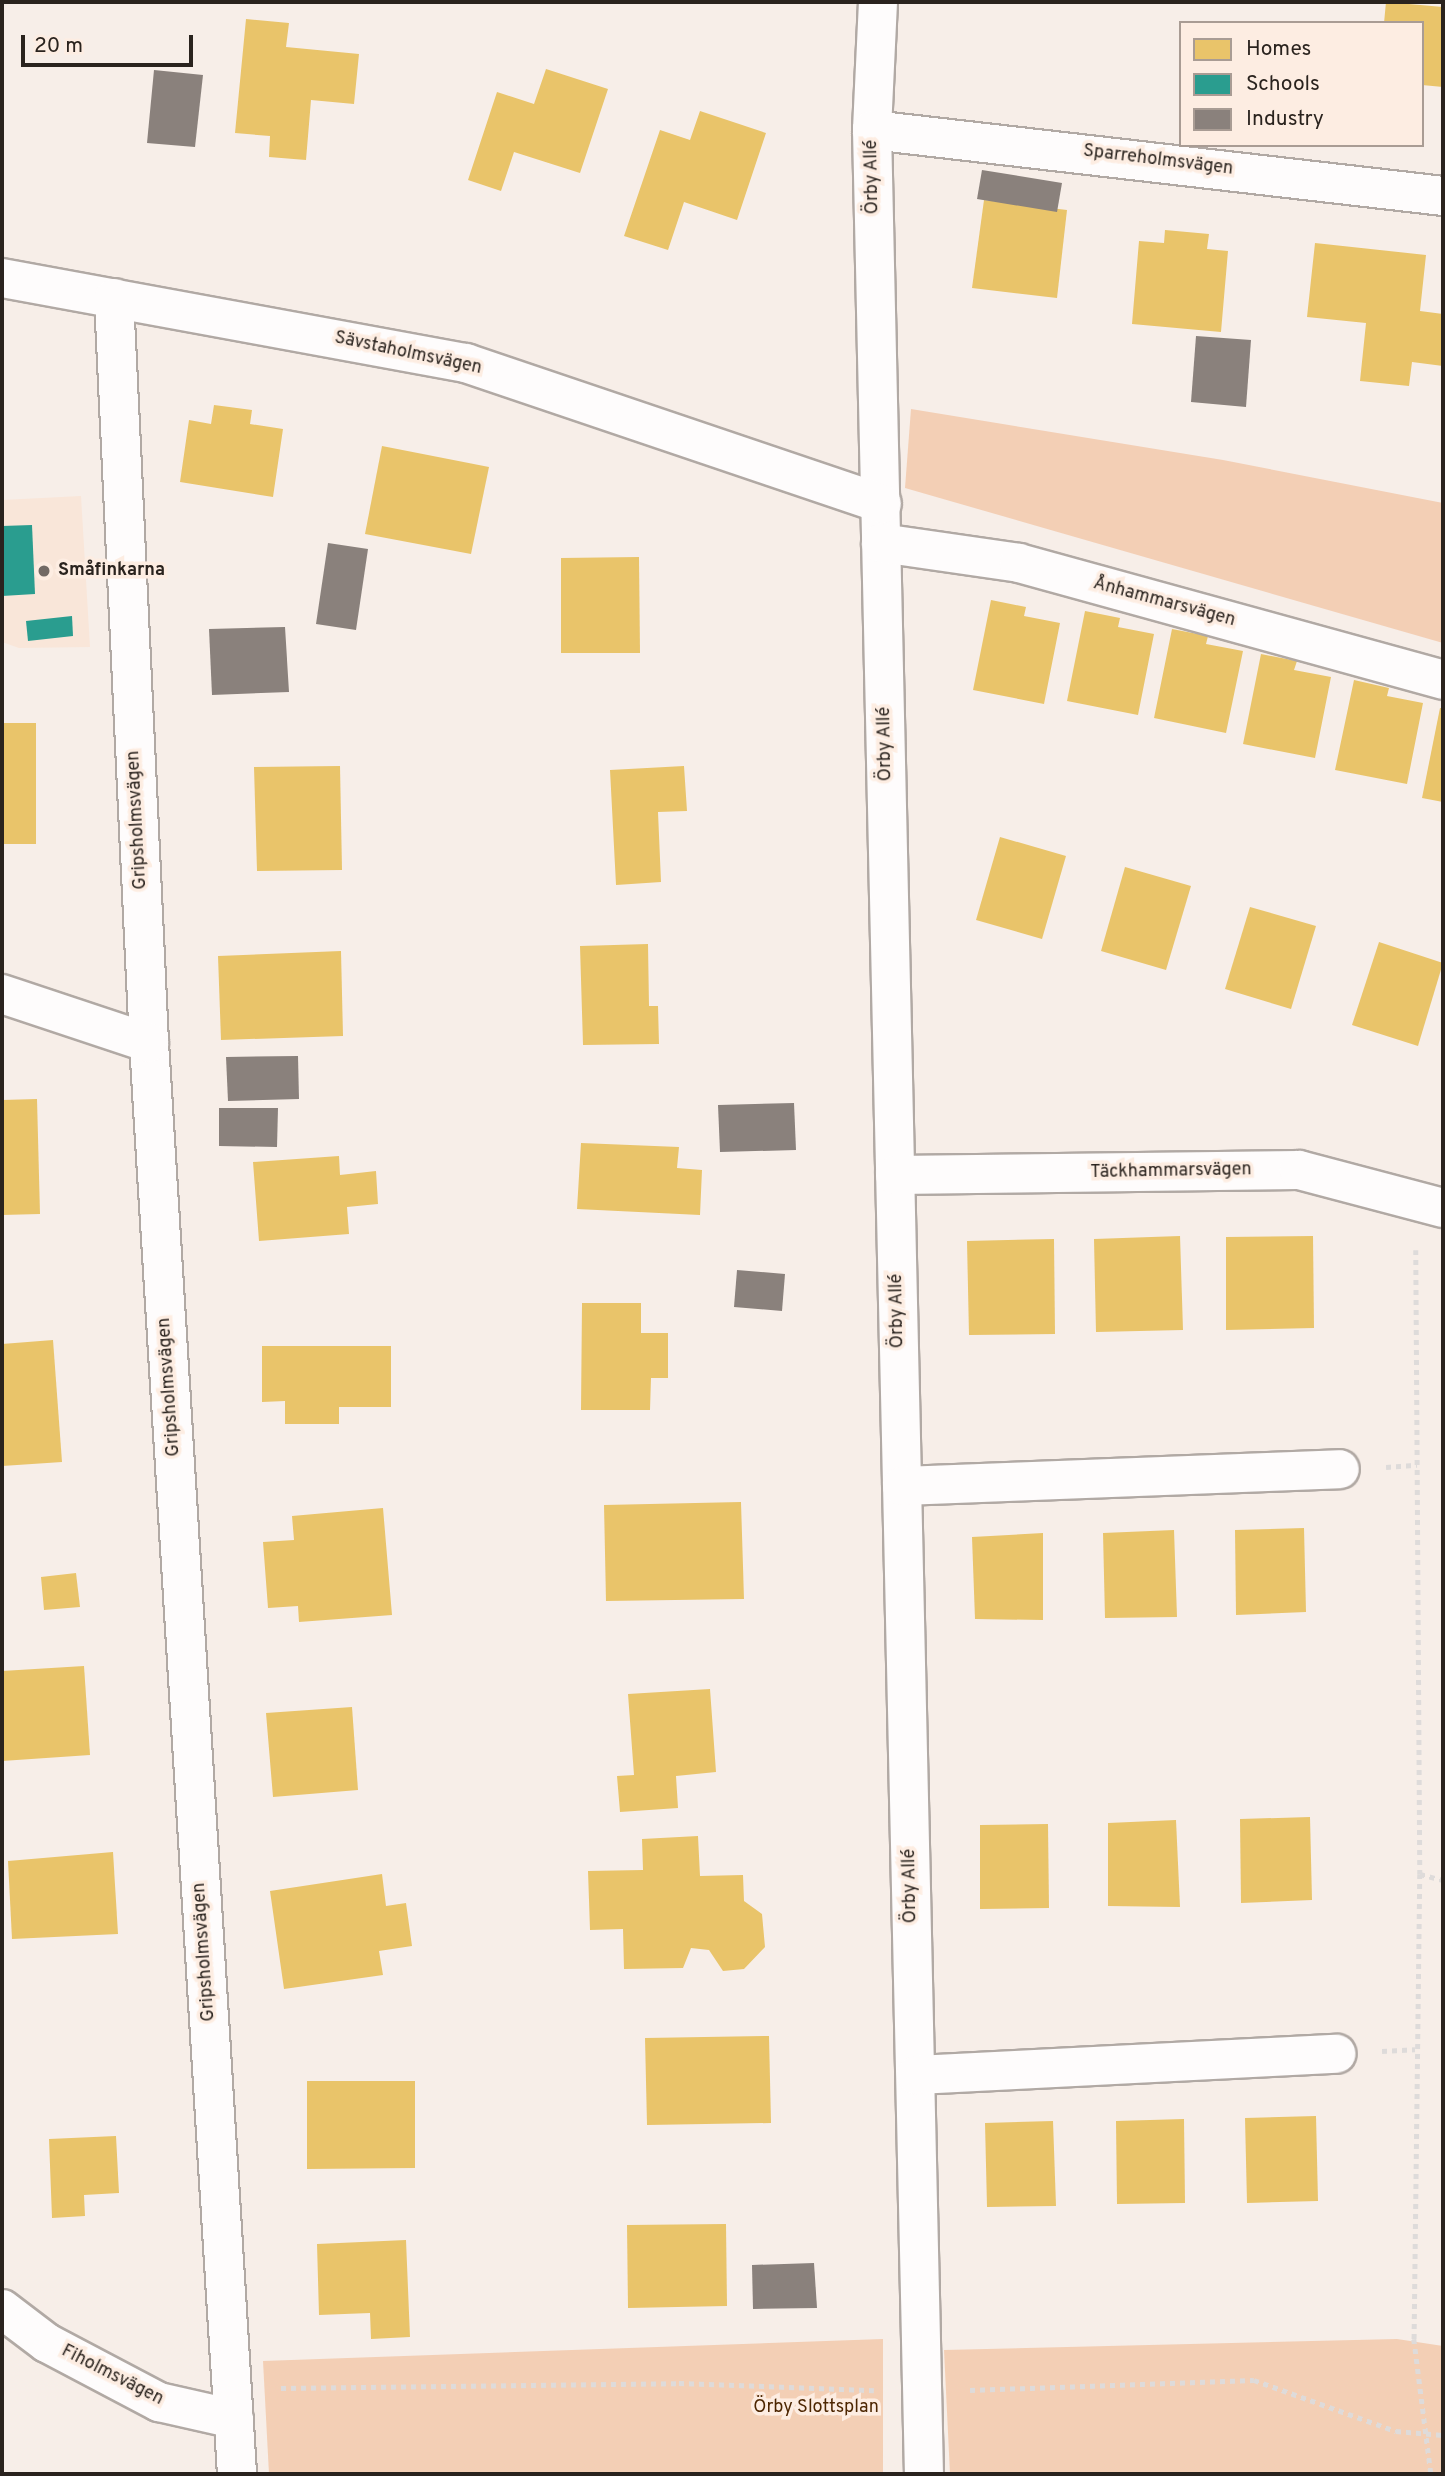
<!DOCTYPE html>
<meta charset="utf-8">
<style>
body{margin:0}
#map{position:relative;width:1445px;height:2476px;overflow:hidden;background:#f7eee8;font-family:Overpass,sans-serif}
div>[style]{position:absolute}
.built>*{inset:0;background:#f9e6d9}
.green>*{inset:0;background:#f3cfb5}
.homes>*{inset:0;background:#e9c46a}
.schools>*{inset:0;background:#2a9d8f}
.industry>*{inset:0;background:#8a817c}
.path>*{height:4.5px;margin-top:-2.25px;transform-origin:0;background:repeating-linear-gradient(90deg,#dedbda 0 5px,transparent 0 10px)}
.roads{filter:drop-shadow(2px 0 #b1a9a4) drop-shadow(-2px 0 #b1a9a4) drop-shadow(0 2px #b1a9a4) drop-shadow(0 -2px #b1a9a4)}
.street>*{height:38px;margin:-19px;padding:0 19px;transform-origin:19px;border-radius:19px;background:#fefcfc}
.dots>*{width:19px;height:19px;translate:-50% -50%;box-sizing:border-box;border:4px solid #fdede2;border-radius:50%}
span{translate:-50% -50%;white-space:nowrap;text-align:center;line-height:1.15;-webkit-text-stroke:7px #fdede2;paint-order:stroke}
.street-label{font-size:18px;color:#2a231e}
.poi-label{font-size:18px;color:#2a231e;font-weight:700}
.left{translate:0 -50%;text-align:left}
.park-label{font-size:18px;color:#4d2601}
.frame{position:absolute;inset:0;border:4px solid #2a231e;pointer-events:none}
.legend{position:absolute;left:1179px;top:21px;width:245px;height:126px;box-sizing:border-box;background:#fdede2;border:2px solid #a99c94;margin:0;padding:9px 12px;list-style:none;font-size:21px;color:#2a231e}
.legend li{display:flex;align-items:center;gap:14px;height:35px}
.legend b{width:35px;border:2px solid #a99c94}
.scale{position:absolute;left:21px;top:35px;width:172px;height:32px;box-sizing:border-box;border:4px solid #2a231e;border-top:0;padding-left:9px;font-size:21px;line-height:24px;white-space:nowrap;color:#2a231e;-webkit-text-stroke:5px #fdede2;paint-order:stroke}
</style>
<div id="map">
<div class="built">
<div style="clip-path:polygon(81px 496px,90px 647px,19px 648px,2px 642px,2px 500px)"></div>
</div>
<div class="green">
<div style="clip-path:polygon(911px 409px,1223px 460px,1443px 503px,1443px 643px,905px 488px)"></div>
<div style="clip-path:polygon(883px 2339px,883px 2474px,269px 2474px,263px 2361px)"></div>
<div style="clip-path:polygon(1397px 2339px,1443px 2346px,1443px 2474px,950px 2474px,944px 2350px)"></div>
</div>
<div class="homes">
<div style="clip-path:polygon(1386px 2px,1443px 7px,1443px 87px,1422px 85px,1422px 23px,1384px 23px)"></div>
<div style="clip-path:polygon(246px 19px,289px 23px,286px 47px,359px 54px,354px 104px,311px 100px,306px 160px,269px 157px,270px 136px,235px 133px)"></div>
<div style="clip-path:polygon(546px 69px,608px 89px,580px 173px,514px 152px,501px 191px,468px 180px,497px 92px,534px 104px)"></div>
<div style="clip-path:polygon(700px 111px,766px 133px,737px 220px,684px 202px,668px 250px,624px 236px,660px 130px,690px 140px)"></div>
<div style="clip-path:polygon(984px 200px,1067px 210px,1057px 298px,972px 288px)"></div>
<div style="clip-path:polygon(1165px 230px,1209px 234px,1207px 249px,1228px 251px,1221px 332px,1132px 324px,1139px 241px,1164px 243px)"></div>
<div style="clip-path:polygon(1315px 243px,1426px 255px,1420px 311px,1443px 314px,1443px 366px,1412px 362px,1409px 386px,1360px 381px,1366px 323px,1307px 317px)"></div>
<div style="clip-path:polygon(214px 405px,252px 410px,250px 424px,283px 429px,273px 497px,180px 482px,189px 420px,211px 424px)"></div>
<div style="clip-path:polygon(382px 446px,489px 467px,471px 554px,365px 534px)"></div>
<div style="clip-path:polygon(639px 557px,640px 653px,561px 653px,561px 558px)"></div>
<div style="clip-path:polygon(991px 600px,1026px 607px,1024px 616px,1060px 623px,1044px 704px,973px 690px)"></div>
<div style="clip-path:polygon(1085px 611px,1120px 618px,1118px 627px,1154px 634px,1138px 715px,1067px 701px)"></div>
<div style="clip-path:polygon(1172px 629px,1208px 636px,1206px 644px,1243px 651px,1226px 733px,1154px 718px)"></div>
<div style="clip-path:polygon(1261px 654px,1297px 661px,1294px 670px,1331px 677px,1315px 758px,1243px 744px)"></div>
<div style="clip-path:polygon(1354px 680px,1389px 688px,1387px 696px,1423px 703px,1407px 784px,1335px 770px)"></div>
<div style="clip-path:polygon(1440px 708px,1443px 708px,1443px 802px,1422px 798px)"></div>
<div style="clip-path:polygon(2px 723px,36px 723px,36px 844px,2px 844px)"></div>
<div style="clip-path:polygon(340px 766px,342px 870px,257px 871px,254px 767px)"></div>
<div style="clip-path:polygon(684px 766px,687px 811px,658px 812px,661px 882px,616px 885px,610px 770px)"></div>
<div style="clip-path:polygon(1000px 837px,1066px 856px,1042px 939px,976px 920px)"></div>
<div style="clip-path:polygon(1125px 867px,1191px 886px,1166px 970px,1101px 951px)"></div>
<div style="clip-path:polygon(1250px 907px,1316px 926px,1291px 1009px,1225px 989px)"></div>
<div style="clip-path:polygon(1379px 942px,1443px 963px,1418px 1046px,1352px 1025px)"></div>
<div style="clip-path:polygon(648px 944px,649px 1006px,658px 1006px,659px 1044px,583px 1045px,580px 946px)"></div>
<div style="clip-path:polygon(341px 951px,343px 1036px,221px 1040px,218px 956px)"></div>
<div style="clip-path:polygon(37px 1099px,40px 1214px,2px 1215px,2px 1100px)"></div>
<div style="clip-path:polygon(581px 1143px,679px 1147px,677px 1168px,702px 1170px,700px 1215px,577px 1209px)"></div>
<div style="clip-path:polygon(339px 1156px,340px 1175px,376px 1171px,378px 1204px,347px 1207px,349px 1234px,259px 1241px,253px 1162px)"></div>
<div style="clip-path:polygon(1180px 1236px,1183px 1330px,1096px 1332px,1094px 1239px)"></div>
<div style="clip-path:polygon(1313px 1236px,1314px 1328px,1226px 1330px,1226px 1237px)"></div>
<div style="clip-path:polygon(1054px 1239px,1055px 1334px,969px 1335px,967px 1241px)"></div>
<div style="clip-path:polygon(582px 1303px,641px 1303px,641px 1333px,668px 1333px,668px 1378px,651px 1378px,650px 1410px,581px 1410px)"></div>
<div style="clip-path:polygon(53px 1340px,62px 1462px,2px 1466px,2px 1344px)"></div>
<div style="clip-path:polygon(262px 1346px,391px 1346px,391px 1407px,339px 1407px,339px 1424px,285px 1424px,285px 1401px,262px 1402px)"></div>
<div style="clip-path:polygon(741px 1502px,744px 1599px,606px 1601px,604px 1505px)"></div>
<div style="clip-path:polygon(383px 1508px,392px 1615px,299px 1622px,298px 1606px,268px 1608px,263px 1542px,294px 1540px,292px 1516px)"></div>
<div style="clip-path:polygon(1304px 1528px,1306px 1612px,1236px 1615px,1235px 1530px)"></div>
<div style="clip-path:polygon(1174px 1530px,1177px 1617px,1105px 1618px,1103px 1533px)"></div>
<div style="clip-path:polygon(1043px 1533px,1043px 1620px,975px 1619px,972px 1537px)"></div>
<div style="clip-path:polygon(76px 1573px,80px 1607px,44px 1610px,41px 1577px)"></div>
<div style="clip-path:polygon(84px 1666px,90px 1755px,2px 1761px,2px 1671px)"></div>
<div style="clip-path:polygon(710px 1689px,716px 1772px,676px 1776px,678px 1808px,620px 1812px,617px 1776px,634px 1775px,628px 1694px)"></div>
<div style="clip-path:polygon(352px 1707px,358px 1790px,273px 1797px,266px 1713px)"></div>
<div style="clip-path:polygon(1310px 1817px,1312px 1900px,1241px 1903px,1240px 1819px)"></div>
<div style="clip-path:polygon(1176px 1820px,1180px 1907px,1108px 1906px,1108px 1823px)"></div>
<div style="clip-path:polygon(1048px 1824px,1049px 1908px,980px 1909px,980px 1825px)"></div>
<div style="clip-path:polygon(698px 1836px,700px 1876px,743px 1875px,744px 1901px,762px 1914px,765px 1947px,744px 1969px,723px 1971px,709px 1950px,691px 1948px,683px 1968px,624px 1969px,623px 1929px,590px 1930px,588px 1871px,643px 1870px,642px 1839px)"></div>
<div style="clip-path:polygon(113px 1852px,118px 1934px,12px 1939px,8px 1861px)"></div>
<div style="clip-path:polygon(382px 1874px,386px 1906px,406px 1903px,412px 1946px,379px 1951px,383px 1975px,284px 1989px,270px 1891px)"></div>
<div style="clip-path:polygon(769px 2036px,771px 2123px,647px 2125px,645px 2038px)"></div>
<div style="clip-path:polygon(307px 2081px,415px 2081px,415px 2168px,307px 2169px)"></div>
<div style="clip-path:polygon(1316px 2116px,1318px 2201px,1247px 2203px,1245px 2118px)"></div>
<div style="clip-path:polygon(1184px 2119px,1185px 2203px,1117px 2204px,1116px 2121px)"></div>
<div style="clip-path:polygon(1053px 2121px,1056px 2206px,987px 2207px,985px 2123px)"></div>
<div style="clip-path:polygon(116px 2136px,119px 2193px,84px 2195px,85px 2216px,52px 2218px,49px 2139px)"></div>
<div style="clip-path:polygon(726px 2224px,727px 2306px,628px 2308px,627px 2225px)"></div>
<div style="clip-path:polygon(406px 2240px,410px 2337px,371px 2339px,370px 2313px,319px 2315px,317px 2244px)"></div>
</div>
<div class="schools">
<div style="clip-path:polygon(32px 525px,35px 594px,2px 596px,2px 526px)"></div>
<div style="clip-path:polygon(72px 616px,73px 636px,28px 641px,26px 621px)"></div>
</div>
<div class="industry">
<div style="clip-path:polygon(154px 70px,203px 75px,195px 147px,147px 143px)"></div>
<div style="clip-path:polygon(982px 170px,1062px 183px,1057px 212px,977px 199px)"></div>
<div style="clip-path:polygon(1196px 336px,1251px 340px,1246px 407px,1191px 402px)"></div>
<div style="clip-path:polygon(328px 543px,368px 549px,356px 630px,316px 624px)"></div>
<div style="clip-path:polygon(285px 627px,289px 692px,212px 695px,209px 629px)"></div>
<div style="clip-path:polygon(298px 1056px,299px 1099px,228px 1101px,226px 1057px)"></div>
<div style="clip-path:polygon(794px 1103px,796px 1150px,720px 1152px,718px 1105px)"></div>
<div style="clip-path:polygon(219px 1108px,278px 1108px,277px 1147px,219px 1146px)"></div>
<div style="clip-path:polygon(737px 1270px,785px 1274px,782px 1311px,734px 1307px)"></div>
<div style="clip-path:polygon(814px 2263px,817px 2308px,753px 2309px,752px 2265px)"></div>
</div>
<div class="path">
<div style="left:1416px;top:1250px;width:624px;rotate:89.63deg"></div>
<div style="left:1420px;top:1874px;width:465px;rotate:90.7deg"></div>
<div style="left:1414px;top:2339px;width:136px;rotate:82.8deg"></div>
<div style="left:1386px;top:1467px;width:31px;rotate:-4deg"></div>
<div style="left:1420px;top:1874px;width:24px;rotate:15deg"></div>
<div style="left:1382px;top:2051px;width:33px;rotate:-3deg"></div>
<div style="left:281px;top:2388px;width:398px;rotate:-0.7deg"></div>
<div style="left:679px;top:2383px;width:195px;rotate:2.1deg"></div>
<div style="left:970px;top:2390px;width:284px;rotate:-2deg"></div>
<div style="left:1254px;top:2380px;width:151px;rotate:19.8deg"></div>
<div style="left:1396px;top:2431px;width:47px;rotate:4.9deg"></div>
</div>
<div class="roads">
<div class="street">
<div style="left:878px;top:2px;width:128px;rotate:92.7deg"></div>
<div style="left:872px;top:130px;width:2345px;rotate:88.73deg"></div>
<div style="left:872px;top:130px;width:575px;rotate:6.59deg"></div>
<div style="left:2px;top:278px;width:472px;rotate:10.4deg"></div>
<div style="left:466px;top:363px;width:439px;rotate:18.7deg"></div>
<div style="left:114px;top:298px;width:746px;rotate:87.31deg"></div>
<div style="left:149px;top:1043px;width:1434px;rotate:86.48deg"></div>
<div style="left:881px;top:543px;width:139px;rotate:8.2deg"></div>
<div style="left:1019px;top:563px;width:440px;rotate:15.4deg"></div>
<div style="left:2px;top:994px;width:155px;rotate:18.4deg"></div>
<div style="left:895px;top:1175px;width:404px;rotate:-0.7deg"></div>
<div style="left:1299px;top:1170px;width:149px;rotate:14.8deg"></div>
<div style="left:902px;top:1486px;width:438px;rotate:-2.2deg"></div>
<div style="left:916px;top:2075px;width:421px;rotate:-2.9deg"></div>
<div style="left:2px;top:2309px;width:56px;rotate:37.1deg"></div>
<div style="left:47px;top:2343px;width:127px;rotate:27.8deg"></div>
<div style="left:159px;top:2402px;width:77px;rotate:12.8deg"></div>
</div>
</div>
<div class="dots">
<div style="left:44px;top:571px;background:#726a65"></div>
</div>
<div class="street-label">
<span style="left:1158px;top:161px;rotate:7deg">Sparreholmsvägen</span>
<span style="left:873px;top:177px;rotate:-91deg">Örby Allé</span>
<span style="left:408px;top:354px;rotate:12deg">Sävstaholmsvägen</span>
<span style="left:1164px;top:603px;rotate:15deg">Ånhammarsvägen</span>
<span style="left:886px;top:744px;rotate:-91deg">Örby Allé</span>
<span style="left:138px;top:820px;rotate:-93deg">Gripsholmsvägen</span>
<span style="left:1171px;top:1172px;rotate:-1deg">Täckhammarsvägen</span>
<span style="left:898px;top:1311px;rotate:-91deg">Örby Allé</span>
<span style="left:170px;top:1387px;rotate:-94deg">Gripsholmsvägen</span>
<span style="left:911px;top:1886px;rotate:-91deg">Örby Allé</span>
<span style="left:205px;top:1952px;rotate:-94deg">Gripsholmsvägen</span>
<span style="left:112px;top:2376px;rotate:27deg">Fiholmsvägen</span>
</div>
<div class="poi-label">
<span class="left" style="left:58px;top:571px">Småfinkarna</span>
</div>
<div class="park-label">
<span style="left:816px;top:2408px">Örby Slottsplan</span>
</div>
<div class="frame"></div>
<ul class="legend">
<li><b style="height:19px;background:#e9c46a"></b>Homes</li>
<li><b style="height:19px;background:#2a9d8f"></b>Schools</li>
<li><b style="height:19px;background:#8a817c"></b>Industry</li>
</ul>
<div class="scale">20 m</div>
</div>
